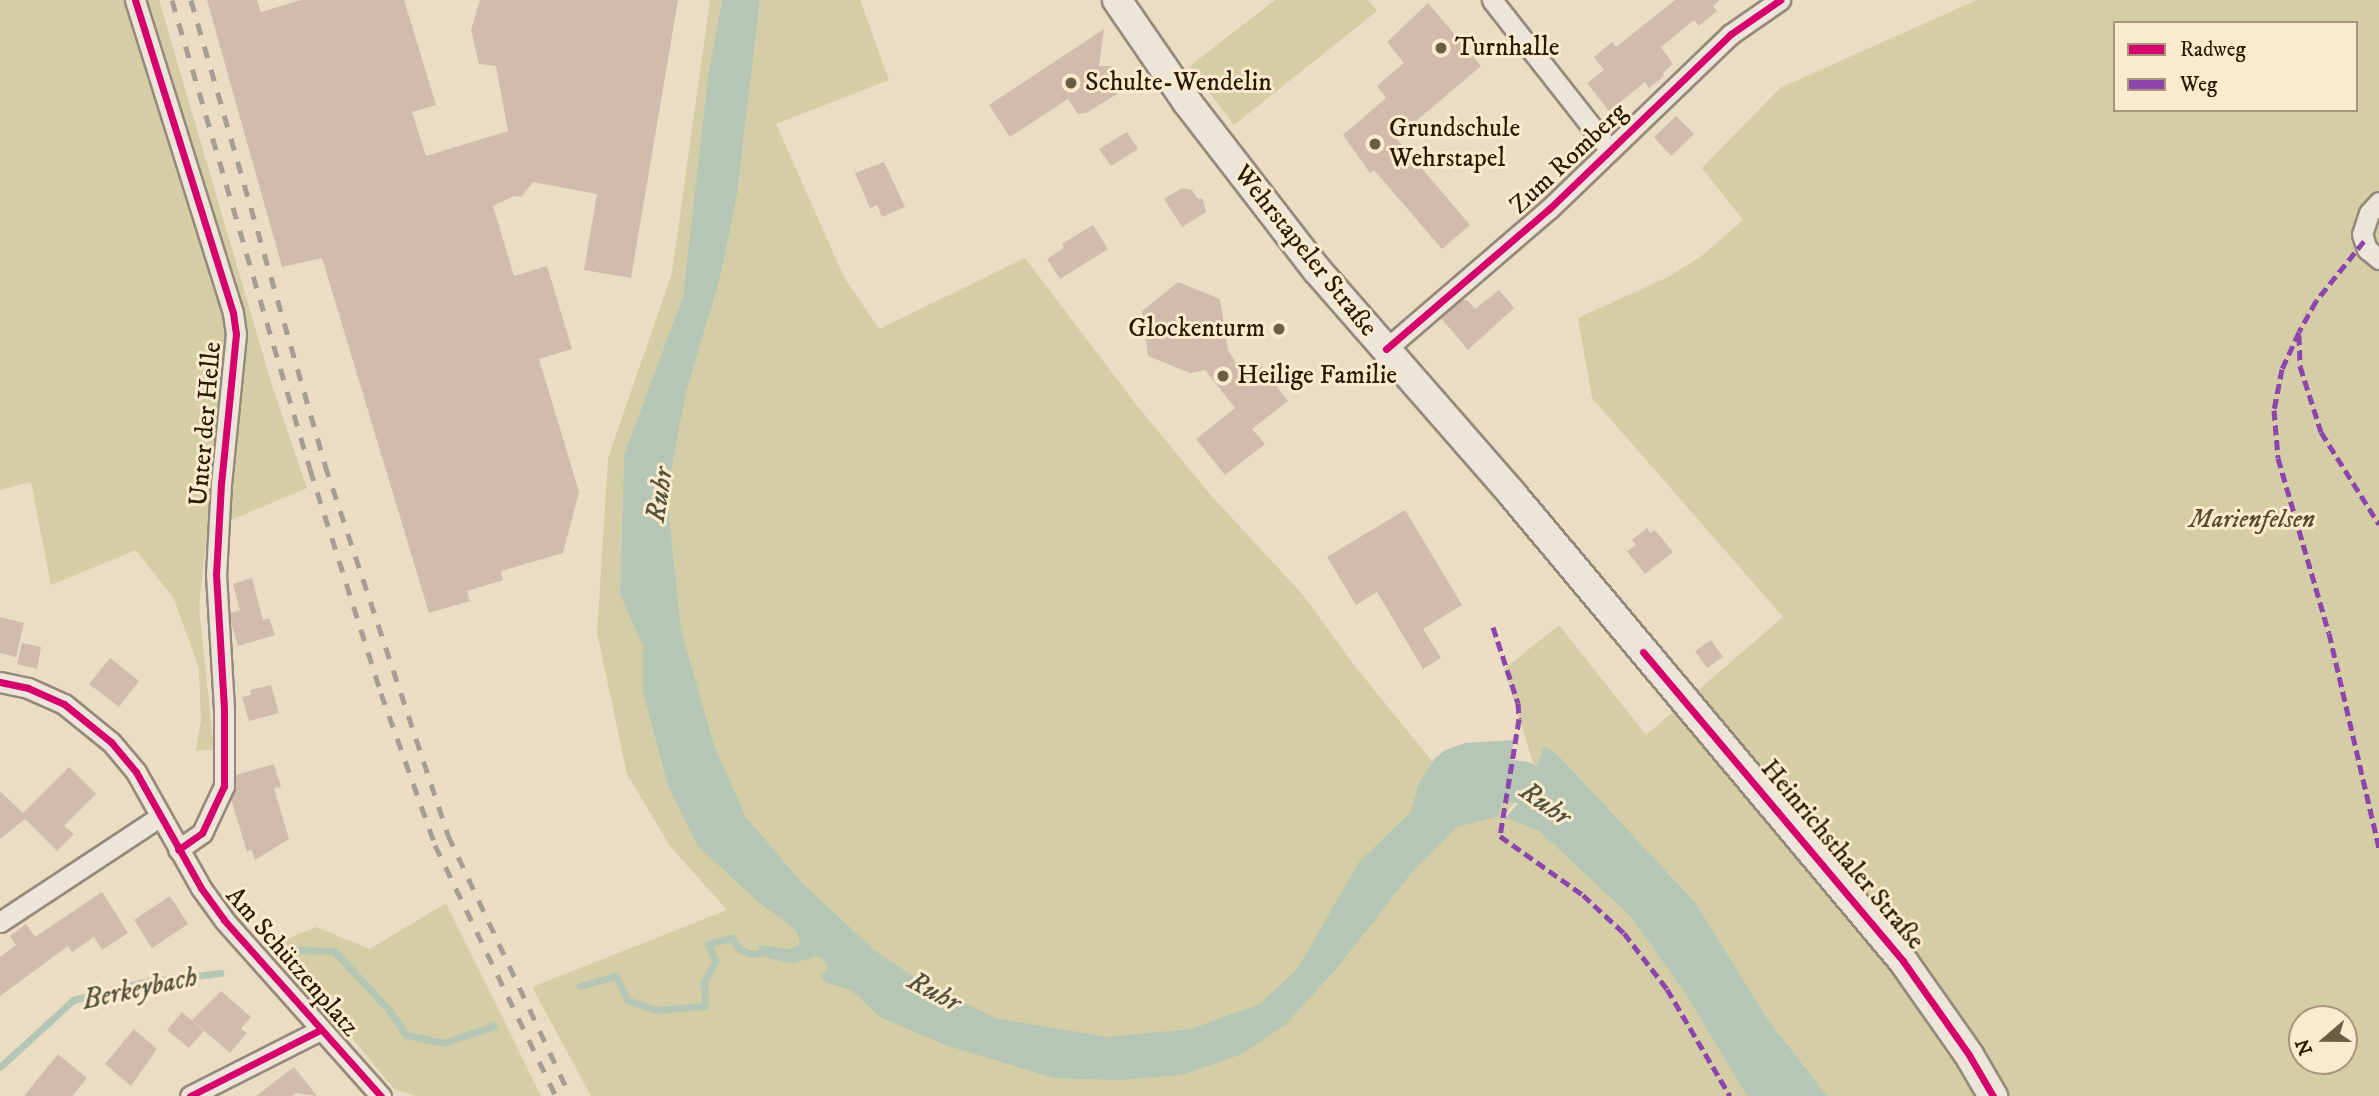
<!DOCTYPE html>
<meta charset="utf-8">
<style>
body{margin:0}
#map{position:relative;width:2379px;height:1096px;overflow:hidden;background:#ebdcc4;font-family:"IM FELL DW Pica",serif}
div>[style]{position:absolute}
.green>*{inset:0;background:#d4cda5}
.water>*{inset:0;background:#b6c6b4}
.stream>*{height:7px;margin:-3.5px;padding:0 3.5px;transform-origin:3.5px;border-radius:3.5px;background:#b6c6b4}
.river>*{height:42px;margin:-21px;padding:0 21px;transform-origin:21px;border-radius:21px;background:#b6c6b4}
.building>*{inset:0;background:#d1bcab}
.roads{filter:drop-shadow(2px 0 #958a7a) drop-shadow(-2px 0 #958a7a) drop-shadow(0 2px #958a7a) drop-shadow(0 -2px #958a7a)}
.street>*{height:19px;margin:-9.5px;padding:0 9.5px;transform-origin:9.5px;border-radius:9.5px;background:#ede5d9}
.secondary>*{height:28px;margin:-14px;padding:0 14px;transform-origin:14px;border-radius:14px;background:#ede5d9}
.rail>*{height:5px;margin-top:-2.5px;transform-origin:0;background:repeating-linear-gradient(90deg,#a69e93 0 12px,transparent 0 24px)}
.quiet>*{height:5px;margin-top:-2.5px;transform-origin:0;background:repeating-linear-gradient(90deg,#8e44ad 0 10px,transparent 0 15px)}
.cycleway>*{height:7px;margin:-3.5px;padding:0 3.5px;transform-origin:3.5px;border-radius:3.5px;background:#d6006c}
.dots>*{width:19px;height:19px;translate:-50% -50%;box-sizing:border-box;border:4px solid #fceace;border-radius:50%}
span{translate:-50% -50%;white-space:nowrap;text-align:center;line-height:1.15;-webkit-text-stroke:6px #fceace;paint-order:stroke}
.poi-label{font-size:26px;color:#2a1901}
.left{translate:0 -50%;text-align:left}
.right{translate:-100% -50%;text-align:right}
.street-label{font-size:26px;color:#2a1901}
.park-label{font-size:26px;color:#584b2a;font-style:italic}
.water-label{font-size:28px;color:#53523d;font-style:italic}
.legend{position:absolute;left:2113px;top:21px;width:245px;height:91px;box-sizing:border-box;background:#fceace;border:2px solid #a8967c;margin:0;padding:9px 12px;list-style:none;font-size:21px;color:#2a1901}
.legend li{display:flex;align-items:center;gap:14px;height:35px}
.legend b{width:35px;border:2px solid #a8967c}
.north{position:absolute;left:2288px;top:1005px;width:70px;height:70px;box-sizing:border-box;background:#fceace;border:2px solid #a8967c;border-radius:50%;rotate:250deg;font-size:19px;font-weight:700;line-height:28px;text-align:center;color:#2a1901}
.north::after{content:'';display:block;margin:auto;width:24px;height:32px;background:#6e5d45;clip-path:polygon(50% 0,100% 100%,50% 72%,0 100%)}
</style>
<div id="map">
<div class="green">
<div style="clip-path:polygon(0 0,131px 0,244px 333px,138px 0,159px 0,273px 389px,307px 488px,207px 530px,199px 607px,214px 750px,196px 750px,201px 722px,199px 669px,174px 599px,136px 550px,51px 585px,31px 482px,0 490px)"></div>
<div style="clip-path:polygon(710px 0,722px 0,708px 76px,683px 296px,624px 455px,620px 593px,644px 646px,643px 693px,668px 786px,697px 845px,801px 882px,746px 817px,714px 745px,681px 630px,667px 494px,686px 393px,720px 278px,737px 195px,760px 0,860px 0,889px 80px,776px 124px,844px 277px,879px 329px,1025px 258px,1135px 403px,1208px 492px,1303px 595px,1354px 665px,1461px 797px,1522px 794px,1502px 817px,1539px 831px,1631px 917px,1685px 993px,1747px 1096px,591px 1096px,532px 987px,727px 910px,670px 846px,627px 774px,597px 633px,608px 458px,672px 273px)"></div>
<div style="clip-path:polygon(1275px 0,1368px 0,1377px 11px,1234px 125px,1190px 66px)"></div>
<div style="clip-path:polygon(evenodd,1977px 0,2379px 0,2379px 1096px,1827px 1096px,1767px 1018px,1695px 902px,1557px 754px,1544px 746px,1535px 769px,1504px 669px,1559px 625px,1646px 735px,1783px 617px,1592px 398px,1578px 318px,1668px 277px,1703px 255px,1743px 220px,1702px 168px,1780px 88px,1977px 0,2115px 23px,2356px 23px,2356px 110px,2115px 110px,2115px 23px,1977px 0,2302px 1019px,2344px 1019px,2344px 1061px,2302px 1061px,2302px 1019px)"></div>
<div style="clip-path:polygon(446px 903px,541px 1096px,416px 1096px,394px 1089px,275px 944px,316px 927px,370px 949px)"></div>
</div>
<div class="water">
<div style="clip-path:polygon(722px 0,760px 0,737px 195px,720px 278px,686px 393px,667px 494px,681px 630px,714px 745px,746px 817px,802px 883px,874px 950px,917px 979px,995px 1018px,1108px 1037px,1191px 1029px,1260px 1004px,1298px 968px,1359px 862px,1410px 813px,1419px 783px,1434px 759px,1445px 750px,1465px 743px,1514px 740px,1499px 816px,1457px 827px,1409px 876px,1337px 968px,1285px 1025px,1242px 1054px,1182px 1075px,1119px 1080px,1054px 1078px,945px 1045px,880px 1017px,850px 989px,827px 983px,821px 976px,828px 969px,824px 960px,816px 957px,792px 963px,767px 958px,757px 945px,791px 949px,800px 945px,797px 931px,756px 900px,697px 845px,668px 786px,643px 693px,643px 646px,620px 594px,624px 455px,683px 296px,708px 76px)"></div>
<div style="clip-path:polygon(1544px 746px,1557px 754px,1695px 902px,1767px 1018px,1827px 1096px,1747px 1096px,1685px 993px,1631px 917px,1539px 831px,1505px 818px,1526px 795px)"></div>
</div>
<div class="stream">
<div style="left:295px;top:950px;width:39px;rotate:1deg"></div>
<div style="left:334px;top:951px;width:81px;rotate:47deg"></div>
<div style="left:389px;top:1010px;width:30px;rotate:56deg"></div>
<div style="left:406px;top:1035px;width:38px;rotate:12deg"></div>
<div style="left:443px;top:1043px;width:53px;rotate:-18.8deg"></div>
<div style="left:580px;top:986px;width:37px;rotate:-16deg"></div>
<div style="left:616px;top:976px;width:26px;rotate:65deg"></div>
<div style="left:627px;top:1000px;width:31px;rotate:19deg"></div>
<div style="left:656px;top:1010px;width:49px;rotate:-4.7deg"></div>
<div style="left:705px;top:1006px;width:24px;rotate:-92deg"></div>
<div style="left:704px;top:982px;width:24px;rotate:-62deg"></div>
<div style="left:715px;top:961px;width:18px;rotate:-112deg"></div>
<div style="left:708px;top:944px;width:25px;rotate:-14deg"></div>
<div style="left:732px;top:938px;width:13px;rotate:58deg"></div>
<div style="left:739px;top:949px;width:13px;rotate:23deg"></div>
<div style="left:751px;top:954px;width:18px;rotate:-9deg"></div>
<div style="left:0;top:1067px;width:99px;rotate:-42.5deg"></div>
<div style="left:73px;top:1000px;width:72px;rotate:-14.4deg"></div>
<div style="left:143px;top:982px;width:78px;rotate:-6.7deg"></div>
</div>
<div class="river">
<div style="left:1455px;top:802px;width:18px;rotate:-43deg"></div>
<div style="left:1468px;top:790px;width:31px;rotate:-21deg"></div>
<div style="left:1497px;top:779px;width:27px;rotate:8deg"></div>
<div style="left:1524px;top:783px;width:30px;rotate:33deg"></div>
<div style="left:1549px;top:799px;width:33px;rotate:43deg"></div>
</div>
<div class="building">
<div style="clip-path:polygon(207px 0,257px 0,261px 12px,301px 0,404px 0,436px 105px,412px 112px,426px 156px,508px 131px,496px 66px,479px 64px,471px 30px,480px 0,678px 0,631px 278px,584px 270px,597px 194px,533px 182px,521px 197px,514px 196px,493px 206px,514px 276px,547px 266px,572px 349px,539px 359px,579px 492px,563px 553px,501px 571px,503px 580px,467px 591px,470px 601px,429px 613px,322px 258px,282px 267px)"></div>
<div style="clip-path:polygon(1675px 0,1720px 0,1713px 6px,1717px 11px,1699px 26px,1694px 20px,1661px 47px,1673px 64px,1663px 73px,1664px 76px,1649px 88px,1645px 82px,1609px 111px,1587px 83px,1604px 70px,1594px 57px,1612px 42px,1616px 47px)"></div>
<div style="clip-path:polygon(1428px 3px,1481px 66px,1396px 138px,1470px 225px,1442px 249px,1374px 170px,1370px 173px,1343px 135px,1386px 98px,1377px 86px,1404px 63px,1387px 42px)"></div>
<div style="clip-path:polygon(1104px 29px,1099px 66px,1111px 66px,1119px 77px,1124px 87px,1122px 91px,1086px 113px,1078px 114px,1068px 99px,1010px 137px,989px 105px)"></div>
<div style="clip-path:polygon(1676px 116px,1694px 134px,1671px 156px,1654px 137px)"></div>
<div style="clip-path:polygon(1127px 132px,1138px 149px,1111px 166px,1099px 149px)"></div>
<div style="clip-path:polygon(884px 162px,905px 207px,882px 217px,877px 205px,870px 208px,855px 173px)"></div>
<div style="clip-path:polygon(1182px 188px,1192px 190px,1197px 198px,1203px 199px,1206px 212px,1182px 227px,1164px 199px)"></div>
<div style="clip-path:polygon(1093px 225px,1108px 249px,1060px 279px,1047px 259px,1064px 248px,1062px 244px)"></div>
<div style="clip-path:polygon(1178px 282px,1220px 299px,1228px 350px,1244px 375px,1259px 363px,1288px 401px,1252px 429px,1265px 444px,1225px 475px,1196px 439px,1235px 408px,1205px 370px,1190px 373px,1148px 356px,1142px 311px)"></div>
<div style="clip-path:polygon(1499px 290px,1514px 308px,1468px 350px,1441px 318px,1462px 300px,1467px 300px,1475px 309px)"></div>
<div style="clip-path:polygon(1405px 510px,1462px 605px,1423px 629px,1441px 658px,1423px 669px,1377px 592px,1356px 605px,1327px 557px)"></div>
<div style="clip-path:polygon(1647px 528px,1650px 533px,1655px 530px,1673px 552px,1645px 574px,1627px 551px,1636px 545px,1632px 540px)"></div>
<div style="clip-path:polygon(252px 578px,263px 620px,269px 618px,275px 635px,238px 646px,231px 622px,231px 613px,240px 610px,233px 584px)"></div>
<div style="clip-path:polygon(0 617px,24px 623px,16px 657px,0 653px)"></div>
<div style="clip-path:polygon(1711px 640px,1723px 657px,1707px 668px,1695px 651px)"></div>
<div style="clip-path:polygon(22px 643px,41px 647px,37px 669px,17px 664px)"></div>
<div style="clip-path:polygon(110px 658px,139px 681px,119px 707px,89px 684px)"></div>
<div style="clip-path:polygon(271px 685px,279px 713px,249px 721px,242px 697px,251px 695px,250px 690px)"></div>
<div style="clip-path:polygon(274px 764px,281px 787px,274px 788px,289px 839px,255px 860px,251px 849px,247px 852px,231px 799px,236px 775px)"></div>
<div style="clip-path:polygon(69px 767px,96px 794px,64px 826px,74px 834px,57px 851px,25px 819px,0 839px,0 791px,23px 813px)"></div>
<div style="clip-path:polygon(102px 892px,128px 933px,102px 950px,94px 937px,72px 952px,68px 946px,0 996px,0 957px,16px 945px,10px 936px,26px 924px,35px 937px)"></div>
<div style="clip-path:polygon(170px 896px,188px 924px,152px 948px,134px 920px)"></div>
<div style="clip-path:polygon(221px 991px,251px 1017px,241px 1029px,247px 1033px,230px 1053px,192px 1020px)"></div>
<div style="clip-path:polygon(182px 1012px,204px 1031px,189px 1048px,167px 1030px)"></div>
<div style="clip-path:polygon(134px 1029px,157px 1049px,131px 1086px,105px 1064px)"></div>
<div style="clip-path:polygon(58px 1054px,87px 1078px,72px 1096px,24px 1096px)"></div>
<div style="clip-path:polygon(294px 1067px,317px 1096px,296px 1093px,292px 1096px,256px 1096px)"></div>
</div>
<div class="roads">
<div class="street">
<div style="left:135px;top:0;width:328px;rotate:72.6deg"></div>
<div style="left:233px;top:313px;width:21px;rotate:82deg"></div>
<div style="left:236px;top:334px;width:150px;rotate:95.7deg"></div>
<div style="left:221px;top:483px;width:91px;rotate:93.1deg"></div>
<div style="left:216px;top:574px;width:136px;rotate:86.6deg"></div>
<div style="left:224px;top:710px;width:76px;rotate:90deg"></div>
<div style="left:224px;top:786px;width:52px;rotate:115.1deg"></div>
<div style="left:202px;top:833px;width:29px;rotate:145deg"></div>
<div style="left:1492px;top:0;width:191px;rotate:51.8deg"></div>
<div style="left:2379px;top:202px;width:15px;rotate:132deg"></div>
<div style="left:2369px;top:213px;width:22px;rotate:108deg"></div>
<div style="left:2362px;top:234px;width:16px;rotate:72deg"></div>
<div style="left:2367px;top:249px;width:16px;rotate:40deg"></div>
<div style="left:1386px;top:349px;width:215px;rotate:-40.7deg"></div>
<div style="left:1549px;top:209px;width:252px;rotate:-43.9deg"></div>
<div style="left:1731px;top:34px;width:60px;rotate:-34.8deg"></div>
<div style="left:0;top:682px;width:29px;rotate:12deg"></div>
<div style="left:28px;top:688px;width:39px;rotate:24deg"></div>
<div style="left:64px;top:704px;width:60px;rotate:39deg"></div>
<div style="left:111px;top:742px;width:39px;rotate:50deg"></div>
<div style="left:136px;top:772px;width:133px;rotate:60.7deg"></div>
<div style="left:201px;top:888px;width:39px;rotate:54deg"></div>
<div style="left:224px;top:920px;width:236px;rotate:48.3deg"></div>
<div style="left:0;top:922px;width:191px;rotate:-33.4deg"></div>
<div style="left:190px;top:1096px;width:146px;rotate:-26.9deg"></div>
</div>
<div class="secondary">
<div style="left:1117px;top:0;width:124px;rotate:55.5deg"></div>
<div style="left:1187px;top:102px;width:212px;rotate:52.3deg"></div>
<div style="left:1317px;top:270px;width:298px;rotate:48.9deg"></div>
<div style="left:1513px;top:495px;width:608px;rotate:50.07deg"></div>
<div style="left:1903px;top:961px;width:115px;rotate:54.9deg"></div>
<div style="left:1969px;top:1055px;width:48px;rotate:59.7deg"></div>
</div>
</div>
<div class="rail">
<div style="left:172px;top:0;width:489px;rotate:73.6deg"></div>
<div style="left:310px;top:469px;width:235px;rotate:72.4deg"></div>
<div style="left:381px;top:693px;width:161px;rotate:70.4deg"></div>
<div style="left:435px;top:845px;width:279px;rotate:64.3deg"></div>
<div style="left:191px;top:0;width:484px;rotate:73.9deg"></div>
<div style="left:325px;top:465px;width:390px;rotate:71.6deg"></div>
<div style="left:448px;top:835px;width:288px;rotate:64.9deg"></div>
</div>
<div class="quiet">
<div style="left:2364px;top:241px;width:77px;rotate:128.7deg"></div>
<div style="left:2316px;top:301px;width:35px;rotate:119deg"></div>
<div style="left:2299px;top:332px;width:41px;rotate:114.7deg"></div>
<div style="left:2282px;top:369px;width:42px;rotate:101deg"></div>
<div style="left:2274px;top:410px;width:48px;rotate:85.2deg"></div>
<div style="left:2278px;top:458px;width:182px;rotate:73.8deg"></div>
<div style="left:2329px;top:633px;width:221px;rotate:76.9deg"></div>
<div style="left:2299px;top:335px;width:31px;rotate:88deg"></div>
<div style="left:2300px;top:366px;width:69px;rotate:72.3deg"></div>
<div style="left:2321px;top:432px;width:109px;rotate:57.8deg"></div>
<div style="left:1493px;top:627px;width:80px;rotate:71.8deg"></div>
<div style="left:1518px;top:703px;width:16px;rotate:86deg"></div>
<div style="left:1519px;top:719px;width:119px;rotate:99.2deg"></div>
<div style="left:1500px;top:836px;width:102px;rotate:35.4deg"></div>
<div style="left:1583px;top:895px;width:56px;rotate:42.8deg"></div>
<div style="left:1624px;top:933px;width:71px;rotate:52.5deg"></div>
<div style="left:1667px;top:989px;width:124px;rotate:59.5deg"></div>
</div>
<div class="cycleway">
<div style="left:135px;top:0;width:328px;rotate:72.6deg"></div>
<div style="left:233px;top:313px;width:21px;rotate:82deg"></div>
<div style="left:236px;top:334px;width:150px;rotate:95.7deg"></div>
<div style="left:221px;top:483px;width:91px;rotate:93.1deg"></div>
<div style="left:216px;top:574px;width:136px;rotate:86.6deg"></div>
<div style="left:224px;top:710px;width:76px;rotate:90deg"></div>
<div style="left:224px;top:786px;width:52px;rotate:115.1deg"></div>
<div style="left:202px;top:833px;width:29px;rotate:145deg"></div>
<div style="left:1386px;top:349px;width:215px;rotate:-40.7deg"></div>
<div style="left:1549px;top:209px;width:252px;rotate:-43.9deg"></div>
<div style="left:1731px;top:34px;width:60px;rotate:-34.8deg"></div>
<div style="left:1643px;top:652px;width:404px;rotate:49.9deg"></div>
<div style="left:1903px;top:961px;width:115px;rotate:54.9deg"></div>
<div style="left:1969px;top:1055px;width:48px;rotate:59.7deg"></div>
<div style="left:0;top:682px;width:29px;rotate:12deg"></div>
<div style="left:28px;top:688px;width:39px;rotate:24deg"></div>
<div style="left:64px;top:704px;width:60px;rotate:39deg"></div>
<div style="left:111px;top:742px;width:39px;rotate:50deg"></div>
<div style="left:136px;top:772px;width:133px;rotate:60.7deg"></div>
<div style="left:201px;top:888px;width:39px;rotate:54deg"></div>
<div style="left:224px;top:920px;width:236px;rotate:48.3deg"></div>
<div style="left:190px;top:1096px;width:146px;rotate:-26.9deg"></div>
</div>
<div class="dots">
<div style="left:1441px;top:48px;background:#6e5d45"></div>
<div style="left:1071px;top:83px;background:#6e5d45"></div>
<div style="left:1375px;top:144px;background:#6e5d45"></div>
<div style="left:1279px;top:329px;background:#6e5d45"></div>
<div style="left:1223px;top:376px;background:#6e5d45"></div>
</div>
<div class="poi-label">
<span class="left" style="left:1455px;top:48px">Turnhalle</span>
<span class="left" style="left:1085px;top:83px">Schulte-Wendelin</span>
<span class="left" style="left:1389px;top:144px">Grundschule<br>Wehrstapel</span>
<span class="right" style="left:1265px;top:329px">Glockenturm</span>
<span class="left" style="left:1237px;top:376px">Heilige Familie</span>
</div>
<div class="street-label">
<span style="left:1569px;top:159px;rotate:-43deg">Zum Romberg</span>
<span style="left:1305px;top:251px;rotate:51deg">Wehrstapeler Straße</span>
<span style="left:206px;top:424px;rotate:-85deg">Unter der Helle</span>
<span style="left:1842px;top:855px;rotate:50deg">Heinrichsthaler Straße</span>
<span style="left:292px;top:962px;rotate:49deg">Am Schützenplatz</span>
</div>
<div class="park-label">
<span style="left:2252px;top:520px">Marienfelsen</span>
</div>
<div class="water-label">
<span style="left:660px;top:495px;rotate:-81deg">Ruhr</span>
<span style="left:1545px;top:804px;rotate:35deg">Ruhr</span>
<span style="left:140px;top:989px;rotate:-12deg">Berkeybach</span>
<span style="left:934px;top:992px;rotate:28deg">Ruhr</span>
</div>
<ul class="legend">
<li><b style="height:9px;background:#d6006c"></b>Radweg</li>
<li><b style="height:9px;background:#8e44ad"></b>Weg</li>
</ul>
<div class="north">N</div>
</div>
